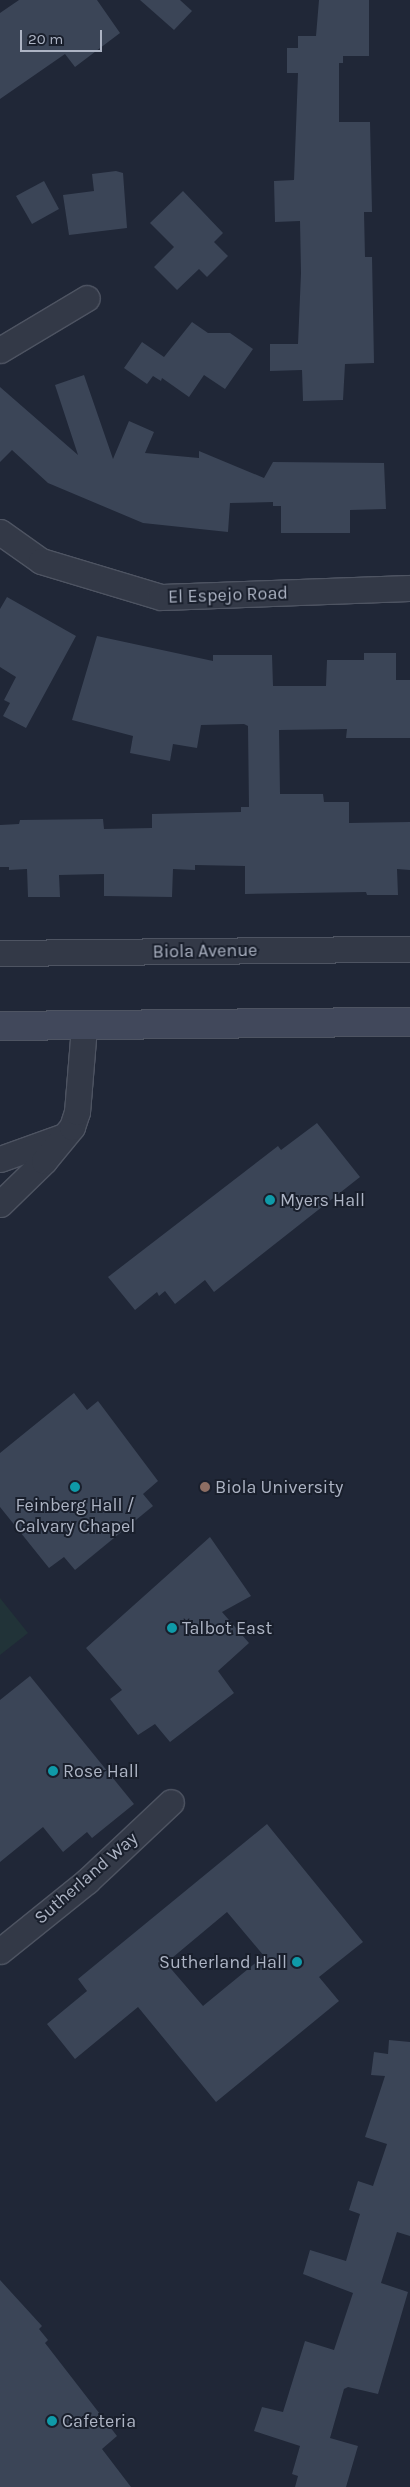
<!DOCTYPE html>
<style>
body{margin:0}
#map{position:relative;width:410px;height:2487px;overflow:hidden;background:#202737;font-family:Karla,sans-serif}
div>[style]{position:absolute}
.green>*{inset:0;background:#213338}
.building>*{inset:0;background:#3b4557}
.roads{filter:drop-shadow(1px 0 #4e5462) drop-shadow(-1px 0 #4e5462) drop-shadow(0 1px #4e5462) drop-shadow(0 -1px #4e5462)}
.street>*{height:25px;margin:-12.5px;padding:0 12.5px;transform-origin:12.5px;border-radius:12.5px;background:#333947}
.secondary>*{height:28px;margin:-14px;padding:0 14px;transform-origin:14px;border-radius:14px;background:#41485b}
.dots>*{width:14px;height:14px;translate:-50% -50%;box-sizing:border-box;border:2px solid #191f2c;border-radius:50%}
span{translate:-50% -50%;white-space:nowrap;text-align:center;line-height:1.15;-webkit-text-stroke:4px #191f2c;paint-order:stroke}
.street-label{font-size:18px;color:#adb4c4}
.poi-label{font-size:18px;color:#adb4c4}
.left{translate:0 -50%;text-align:left}
.right{translate:-100% -50%;text-align:right}
.scale{position:absolute;left:20px;top:30px;width:82px;height:22px;box-sizing:border-box;border:2px solid #adb4c4;border-top:0;padding-left:6px;font-size:15px;line-height:18px;white-space:nowrap;color:#adb4c4;-webkit-text-stroke:4px #191f2c;paint-order:stroke}
</style>
<div id="map">
<div class="green">
<div style="clip-path:polygon(0 1598px,28px 1633px,0 1655px)"></div>
</div>
<div class="building">
<div style="clip-path:polygon(19px 0,97px 0,120px 33px,75px 67px,65px 54px,0 99px,0 13px)"></div>
<div style="clip-path:polygon(140px 0,180px 0,192px 11px,174px 30px)"></div>
<div style="clip-path:polygon(319px 0,369px 0,369px 56px,343px 56px,343px 63px,339px 63px,339px 122px,370px 122px,372px 212px,364px 212px,365px 257px,372px 257px,374px 363px,345px 364px,343px 400px,303px 401px,302px 370px,270px 371px,270px 344px,298px 344px,301px 273px,300px 221px,275px 222px,274px 181px,294px 180px,298px 73px,287px 73px,287px 48px,298px 48px,298px 36px,316px 36px)"></div>
<div style="clip-path:polygon(116px 171px,123px 173px,127px 228px,69px 235px,63px 195px,94px 191px,92px 174px)"></div>
<div style="clip-path:polygon(44px 181px,59px 209px,32px 224px,16px 196px)"></div>
<div style="clip-path:polygon(183px 191px,223px 233px,214px 242px,228px 256px,207px 277px,199px 269px,177px 290px,154px 267px,174px 247px,150px 223px)"></div>
<div style="clip-path:polygon(192px 322px,208px 333px,230px 333px,253px 349px,225px 389px,204px 375px,189px 397px,162px 378px,161px 381px,153px 376px,147px 384px,124px 368px,142px 342px,164px 357px)"></div>
<div style="clip-path:polygon(84px 375px,113px 459px,129px 421px,154px 432px,145px 453px,199px 458px,199px 451px,264px 478px,273px 462px,384px 463px,386px 509px,350px 510px,350px 533px,281px 533px,281px 506px,273px 506px,273px 502px,230px 503px,228px 532px,143px 523px,48px 483px,12px 450px,0 462px,0 387px,78px 455px,55px 385px)"></div>
<div style="clip-path:polygon(7px 597px,76px 636px,26px 728px,3px 716px,10px 703px,4px 700px,16px 677px,0 667px,0 609px)"></div>
<div style="clip-path:polygon(97px 636px,213px 661px,213px 655px,272px 655px,273px 686px,326px 686px,327px 660px,364px 660px,364px 653px,396px 653px,396px 680px,410px 680px,410px 738px,346px 738px,347px 729px,279px 730px,280px 794px,323px 794px,324px 802px,349px 802px,349px 823px,410px 822px,410px 870px,397px 869px,398px 895px,367px 895px,366px 892px,245px 894px,245px 866px,195px 865px,195px 870px,173px 869px,172px 897px,104px 896px,104px 874px,59px 875px,60px 897px,28px 897px,27px 869px,9px 870px,9px 867px,0 867px,0 825px,19px 824px,20px 820px,103px 819px,104px 829px,152px 828px,152px 814px,241px 812px,241px 807px,249px 807px,248px 726px,244px 724px,201px 725px,197px 748px,173px 744px,170px 761px,130px 753px,133px 736px,72px 720px)"></div>
<div style="clip-path:polygon(317px 1123px,360px 1177px,214px 1292px,205px 1280px,175px 1304px,165px 1291px,159px 1296px,157px 1292px,135px 1310px,108px 1277px,278px 1146px,281px 1150px)"></div>
<div style="clip-path:polygon(74px 1393px,87px 1410px,98px 1401px,158px 1481px,143px 1494px,153px 1506px,75px 1570px,64px 1557px,49px 1568px,0 1507px,0 1453px)"></div>
<div style="clip-path:polygon(210px 1537px,251px 1596px,222px 1612px,249px 1643px,218px 1671px,234px 1693px,170px 1742px,155px 1724px,138px 1735px,110px 1699px,122px 1690px,86px 1648px)"></div>
<div style="clip-path:polygon(30px 1676px,134px 1804px,92px 1838px,87px 1832px,63px 1852px,43px 1827px,0 1862px,0 1700px)"></div>
<div style="clip-path:polygon(evenodd,267px 1824px,363px 1942px,319px 1977px,339px 2001px,216px 2102px,138px 2007px,75px 2059px,47px 2024px,87px 1991px,78px 1979px,267px 1824px,227px 1912px,264px 1956px,203px 2006px,166px 1963px,227px 1912px)"></div>
<div style="clip-path:polygon(389px 2040px,410px 2042px,410px 2236px,397px 2232px,381px 2283px,408px 2292px,378px 2394px,348px 2387px,344px 2389px,330px 2438px,358px 2446px,346px 2487px,295px 2487px,298px 2476px,292px 2474px,300px 2446px,254px 2431px,262px 2407px,283px 2412px,305px 2341px,334px 2350px,353px 2293px,303px 2274px,310px 2250px,346px 2261px,360px 2214px,349px 2210px,358px 2181px,373px 2186px,387px 2144px,365px 2137px,385px 2076px,371px 2075px,374px 2052px,388px 2054px)"></div>
<div style="clip-path:polygon(0 2280px,42px 2326px,39px 2329px,48px 2340px,45px 2343px,117px 2436px,102px 2449px,131px 2487px,0 2487px)"></div>
</div>
<div class="roads">
<div class="street">
<div style="left:0;top:350px;width:101px;rotate:-30.9deg"></div>
<div style="left:0;top:532px;width:50px;rotate:35.3deg"></div>
<div style="left:41px;top:561px;width:125px;rotate:16.7deg"></div>
<div style="left:161px;top:597px;width:249px;rotate:-2.1deg"></div>
<div style="left:0;top:953px;width:410px;rotate:-0.6deg"></div>
<div style="left:0;top:1159px;width:68px;rotate:-19.8deg"></div>
<div style="left:0;top:1204px;width:62px;rotate:-44.3deg"></div>
<div style="left:44px;top:1161px;width:44px;rotate:-50.5deg"></div>
<div style="left:72px;top:1127px;width:16px;rotate:-72deg"></div>
<div style="left:77px;top:1112px;width:86px;rotate:-85.3deg"></div>
<div style="left:0;top:1951px;width:112px;rotate:-38.8deg"></div>
<div style="left:87px;top:1881px;width:115px;rotate:-43.2deg"></div>
</div>
<div class="secondary">
<div style="left:0;top:1026px;width:410px;rotate:-0.6deg"></div>
</div>
</div>
<div class="dots">
<div style="left:270px;top:1200px;background:#0f9aa8"></div>
<div style="left:75px;top:1487px;background:#0f9aa8"></div>
<div style="left:205px;top:1487px;background:#8d6e63"></div>
<div style="left:172px;top:1628px;background:#0f9aa8"></div>
<div style="left:53px;top:1771px;background:#0f9aa8"></div>
<div style="left:297px;top:1962px;background:#0f9aa8"></div>
<div style="left:52px;top:2421px;background:#0f9aa8"></div>
</div>
<div class="street-label">
<span style="left:228px;top:595px;rotate:-2deg">El Espejo Road</span>
<span style="left:205px;top:951px;rotate:-1deg">Biola Avenue</span>
<span style="left:86px;top:1878px;rotate:-41deg">Sutherland Way</span>
</div>
<div class="poi-label">
<span class="left" style="left:280px;top:1200px">Myers Hall</span>
<span class="left" style="left:215px;top:1487px">Biola University</span>
<span style="left:75px;top:1516px">Feinberg Hall /<br>Calvary Chapel</span>
<span class="left" style="left:182px;top:1628px">Talbot East</span>
<span class="left" style="left:63px;top:1771px">Rose Hall</span>
<span class="right" style="left:287px;top:1962px">Sutherland Hall</span>
<span class="left" style="left:62px;top:2421px">Cafeteria</span>
</div>
<div class="scale">20 m</div>
</div>
